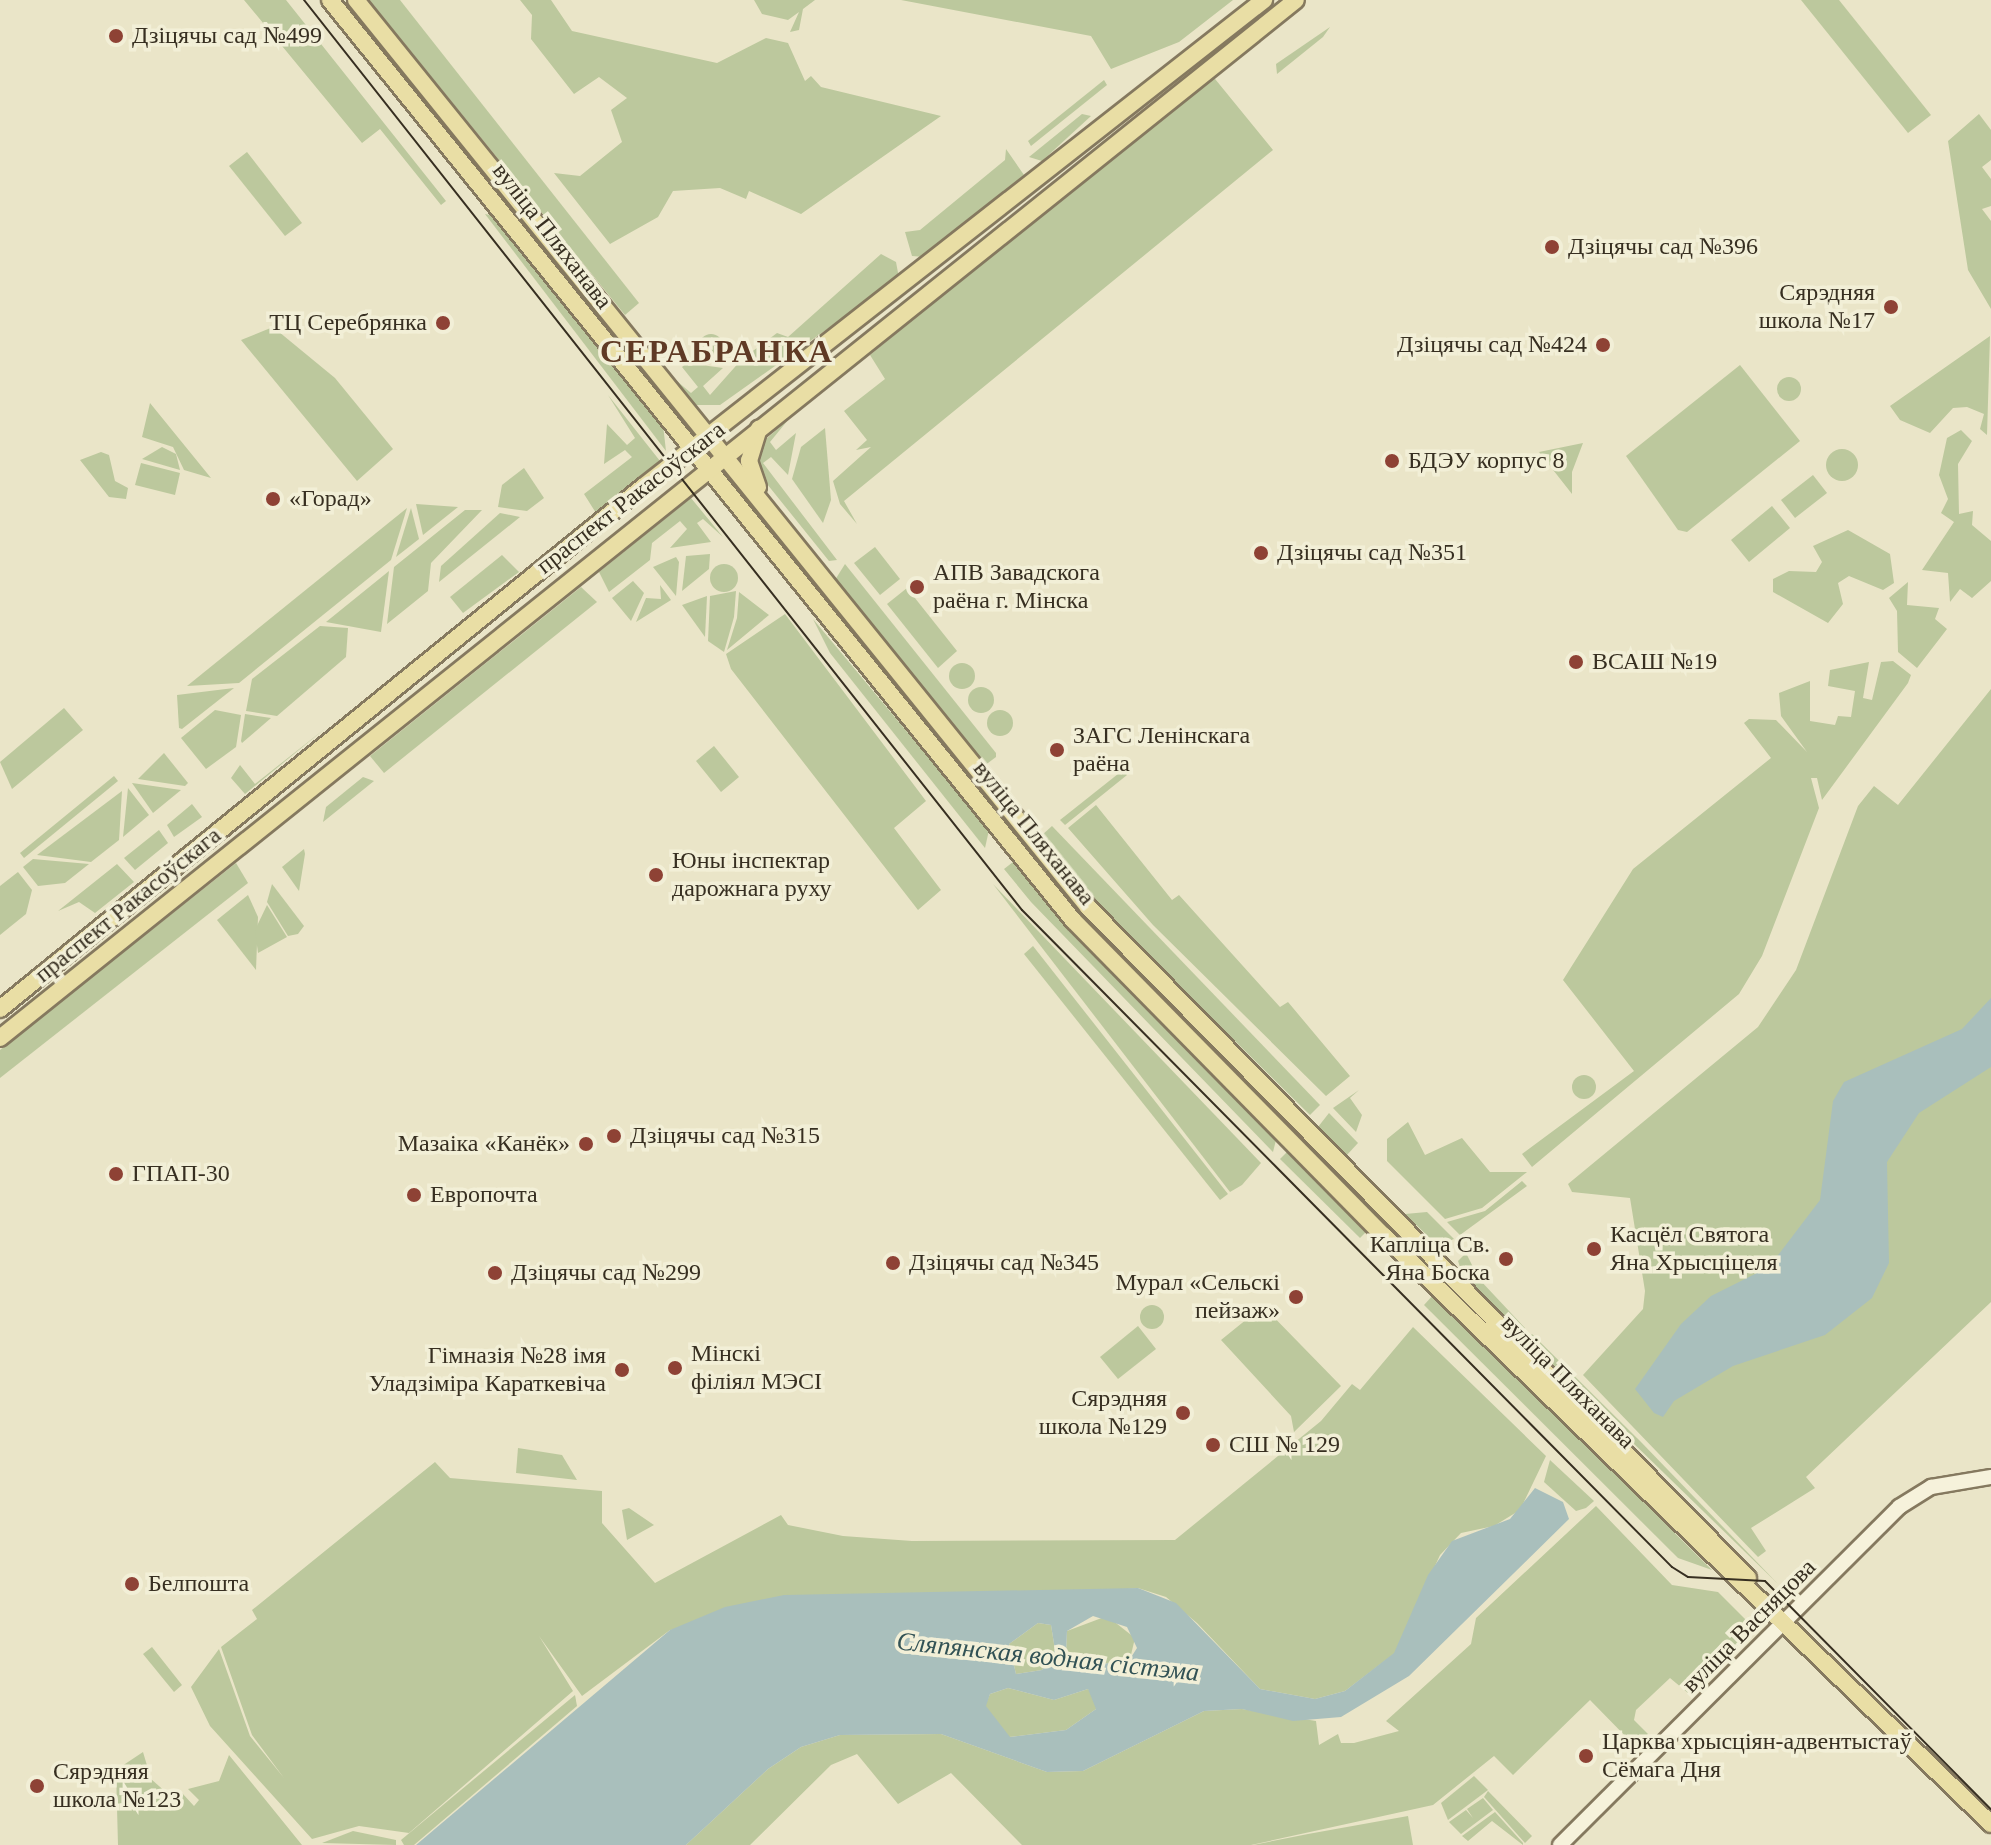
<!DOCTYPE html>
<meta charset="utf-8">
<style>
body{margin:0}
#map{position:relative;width:1991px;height:1845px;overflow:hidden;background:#eae5c8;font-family:"Times New Roman",serif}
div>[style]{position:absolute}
.green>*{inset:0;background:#bcc89d}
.round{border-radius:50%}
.water>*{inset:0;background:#a9bfbc}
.roads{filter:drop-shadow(2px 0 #85795f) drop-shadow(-2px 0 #85795f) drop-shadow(0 2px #85795f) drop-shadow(0 -2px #85795f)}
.minor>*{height:14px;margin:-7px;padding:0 7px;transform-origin:7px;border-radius:7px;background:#f6f2db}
.major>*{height:16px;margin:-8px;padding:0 8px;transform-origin:8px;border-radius:8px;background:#e9dea5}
.tram>*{height:2px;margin:-1px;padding:0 1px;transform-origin:1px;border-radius:1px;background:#372f21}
.dots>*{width:22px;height:22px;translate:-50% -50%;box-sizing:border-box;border:4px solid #f2efd7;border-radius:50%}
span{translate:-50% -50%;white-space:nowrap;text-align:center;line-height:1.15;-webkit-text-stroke:7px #f2efd7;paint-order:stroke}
.poi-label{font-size:24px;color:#372f21}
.left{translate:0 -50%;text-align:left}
.right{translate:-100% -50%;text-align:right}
.street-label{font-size:24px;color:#372f21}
.water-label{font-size:26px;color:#325255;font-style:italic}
.district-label{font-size:32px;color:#5f3a25;font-weight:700;letter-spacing:2px}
</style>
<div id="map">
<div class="green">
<div style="clip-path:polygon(244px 0,286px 0,446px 201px,441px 205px,380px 129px,362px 143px)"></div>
<div style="clip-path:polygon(369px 0,400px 0,639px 303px,625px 315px)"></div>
<div style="clip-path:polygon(520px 0,551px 0,572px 31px,717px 63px,766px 38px,788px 43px,805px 81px,811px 76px,821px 87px,941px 116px,801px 214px,749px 191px,746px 199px,720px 188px,673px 191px,658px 217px,610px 244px,554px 173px,580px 176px,622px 142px,611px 110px,627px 98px,599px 77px,574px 94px,531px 39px,532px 15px)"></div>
<div style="clip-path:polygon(754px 0,815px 0,803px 9px,799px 30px,790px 32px,799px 12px,788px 20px,762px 14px)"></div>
<div style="clip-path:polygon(901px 0,1233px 0,1179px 42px,1111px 69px,1091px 36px)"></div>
<div style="clip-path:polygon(1801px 0,1839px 0,1931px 115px,1908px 133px)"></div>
<div style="clip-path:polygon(1330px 27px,1323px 37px,1277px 74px,1276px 64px)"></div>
<div style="clip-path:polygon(1211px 74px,1273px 150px,844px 501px,857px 524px,840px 504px,833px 481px,871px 447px,856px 450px,867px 440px,844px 411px,885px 379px,870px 355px)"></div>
<div style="clip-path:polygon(1104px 80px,1107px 85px,1031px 146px,1028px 141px)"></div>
<div style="clip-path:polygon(1082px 114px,1091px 116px,1042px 161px,1029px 157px)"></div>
<div style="clip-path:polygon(1979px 114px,1991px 130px,1991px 160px,1982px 167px,1991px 179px,1991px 206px,1982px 209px,1991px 221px,1991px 309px,1968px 270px,1948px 141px)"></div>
<div style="clip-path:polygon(1006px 149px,1024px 175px,924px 257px,912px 256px,905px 232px,920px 230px,1005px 160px)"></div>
<div style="clip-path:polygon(247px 152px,302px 223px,285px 236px,229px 166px)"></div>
<div style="clip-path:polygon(485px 214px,495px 216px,663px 425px,666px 451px)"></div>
<div style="clip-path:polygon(881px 254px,896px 262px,899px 278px,720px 405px,695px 405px,671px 376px,691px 393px,698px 387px,682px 367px,687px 363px,723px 368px,703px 386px,710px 395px,742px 359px,777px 333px,788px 337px)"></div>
<div style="clip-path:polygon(273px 327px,335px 378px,393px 449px,357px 481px,241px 340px)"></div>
<div class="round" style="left:699px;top:334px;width:24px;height:24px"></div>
<div style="clip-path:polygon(1990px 336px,1987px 435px,1980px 429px,1984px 414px,1967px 407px,1953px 408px,1930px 433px,1900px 420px,1890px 406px)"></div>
<div style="clip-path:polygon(1740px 365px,1800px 441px,1687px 532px,1678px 530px,1626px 456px)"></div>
<div class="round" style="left:1777px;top:377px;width:24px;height:24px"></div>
<div style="clip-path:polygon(608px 395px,660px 461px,596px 513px,584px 494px,632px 457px,625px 450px,604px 464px,607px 424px,627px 445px,635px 438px)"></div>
<div style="clip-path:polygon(150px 403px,211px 478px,184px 470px,173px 447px,142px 437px)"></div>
<div style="clip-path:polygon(788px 420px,770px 442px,776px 450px,796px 433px,788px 475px,771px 457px,763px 463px,837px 560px,829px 561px,755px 469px,759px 445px)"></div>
<div style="clip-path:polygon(825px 428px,831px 500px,823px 523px,792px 479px,801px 447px)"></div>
<div style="clip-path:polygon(1961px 430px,1972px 441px,1958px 464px,1959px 514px,1973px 511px,1972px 525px,1991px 541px,1991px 581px,1972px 598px,1960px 589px,1950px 602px,1948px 573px,1922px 570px,1954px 522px,1941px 513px,1948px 499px,1939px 475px,1947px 438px)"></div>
<div style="clip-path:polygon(1583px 443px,1572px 472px,1572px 494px,1539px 452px)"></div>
<div style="clip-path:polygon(162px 447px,176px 454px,180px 470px,142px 459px)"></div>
<div class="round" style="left:1826px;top:449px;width:32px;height:32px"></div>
<div style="clip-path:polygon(101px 452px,109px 455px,115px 481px,128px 488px,126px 499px,109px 497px,80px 460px)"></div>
<div style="clip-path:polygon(141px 463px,180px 473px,175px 495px,135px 485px)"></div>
<div style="clip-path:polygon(524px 468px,544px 498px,527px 511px,498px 507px,502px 485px)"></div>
<div style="clip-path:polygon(730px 474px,1005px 818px,1004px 821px,726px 476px)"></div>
<div style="clip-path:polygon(1813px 475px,1827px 493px,1795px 518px,1781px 500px)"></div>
<div style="clip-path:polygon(691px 498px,723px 537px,703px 519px,697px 523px,711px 542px,670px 548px,687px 529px,680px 521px,652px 543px,650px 560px,609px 592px,599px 572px)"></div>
<div style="clip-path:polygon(416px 504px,458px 507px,423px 535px)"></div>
<div style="clip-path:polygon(1772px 506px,1790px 528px,1749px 562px,1731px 540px)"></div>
<div style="clip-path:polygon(407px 508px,391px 560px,239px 683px,187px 686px)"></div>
<div style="clip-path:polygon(411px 508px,419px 539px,396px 557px)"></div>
<div style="clip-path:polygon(465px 510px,482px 510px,431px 563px,428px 591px,387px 624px,394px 567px)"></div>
<div style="clip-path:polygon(500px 513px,520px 517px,439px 582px,441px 566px)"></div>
<div style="clip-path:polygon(1848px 530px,1890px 554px,1894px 583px,1883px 590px,1849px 576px,1838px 583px,1843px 604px,1828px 623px,1773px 592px,1773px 579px,1789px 571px,1816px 572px,1822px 562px,1813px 546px)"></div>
<div style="clip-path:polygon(875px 547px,900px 579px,880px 595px,854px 563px)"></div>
<div style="clip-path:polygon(710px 554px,709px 569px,682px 591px,686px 556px)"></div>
<div style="clip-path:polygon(502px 555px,519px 572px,463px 613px,450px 597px)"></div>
<div style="clip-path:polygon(676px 557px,679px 562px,676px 596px,653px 567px)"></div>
<div class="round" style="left:710px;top:564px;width:28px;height:28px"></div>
<div style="clip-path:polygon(845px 564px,996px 753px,996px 757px,984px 766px,835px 580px)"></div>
<div style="clip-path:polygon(389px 571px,381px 632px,326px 622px)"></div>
<div style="clip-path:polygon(633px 581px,644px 593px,631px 621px,612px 598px)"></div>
<div style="clip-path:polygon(1908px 582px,1907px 605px,1939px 608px,1935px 619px,1947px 629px,1917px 668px,1898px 652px,1897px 611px,1889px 598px)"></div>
<div style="clip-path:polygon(660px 585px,671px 600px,636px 622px,646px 598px,661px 599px)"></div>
<div style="clip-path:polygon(581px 587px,597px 602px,384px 773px,370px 756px)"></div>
<div style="clip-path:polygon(907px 588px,957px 651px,938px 668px,887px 604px)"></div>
<div style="clip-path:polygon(736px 591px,734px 617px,724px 652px,708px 641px,710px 596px)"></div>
<div style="clip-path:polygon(739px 592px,769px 615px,727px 650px,737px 618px)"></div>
<div style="clip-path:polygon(707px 596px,705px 637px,682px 605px)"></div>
<div style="clip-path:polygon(785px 614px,926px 801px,894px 828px,941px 890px,918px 910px,731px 669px,726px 654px)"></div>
<div style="clip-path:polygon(813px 619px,989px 830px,985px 848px,830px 653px)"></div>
<div style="clip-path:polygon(320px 626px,348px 628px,346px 657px,277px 716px,246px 711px,252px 679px)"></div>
<div style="clip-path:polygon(1893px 661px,1911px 675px,1908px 683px,1822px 800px,1817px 778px,1811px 778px,1819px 808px,1762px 956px,1739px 994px,1532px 1167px,1522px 1154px,1634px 1071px,1563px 980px,1633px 869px,1771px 758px,1744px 723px,1749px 719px,1776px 720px,1807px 752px,1781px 716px,1779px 693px,1810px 681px,1810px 721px,1835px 725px,1838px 716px,1851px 717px,1855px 691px,1828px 686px,1830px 670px,1869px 662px,1863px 698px,1872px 700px,1881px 662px)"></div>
<div class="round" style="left:949px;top:663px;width:26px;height:26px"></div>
<div class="round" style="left:968px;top:687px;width:26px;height:26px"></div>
<div style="clip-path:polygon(234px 688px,182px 729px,179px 728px,177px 695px)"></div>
<div style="clip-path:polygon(1991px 689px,1991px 1302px,1806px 1477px,1815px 1488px,1751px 1528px,1766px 1551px,1758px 1557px,1583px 1375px,1643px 1309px,1645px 1291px,1630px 1198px,1572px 1192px,1568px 1184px,1758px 1027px,1796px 970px,1858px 806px,1874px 786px,1898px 805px)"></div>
<div style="clip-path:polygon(64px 708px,83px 730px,12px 789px,0 762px)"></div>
<div style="clip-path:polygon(215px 710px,241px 715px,236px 747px,206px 769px,181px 738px)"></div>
<div class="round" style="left:987px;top:710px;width:26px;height:26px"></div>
<div style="clip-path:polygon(245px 714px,271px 718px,242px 743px,241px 741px)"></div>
<div style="clip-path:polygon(327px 727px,245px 794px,231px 778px,240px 765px,255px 784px)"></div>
<div style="clip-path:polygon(714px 746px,739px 777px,721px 792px,696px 761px)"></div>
<div style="clip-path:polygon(164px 753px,188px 783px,185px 786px,138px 779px)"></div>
<div style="clip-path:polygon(1123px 770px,1127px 775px,1065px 825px,1060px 820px)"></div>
<div style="clip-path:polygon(114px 776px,118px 781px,24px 858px,20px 853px)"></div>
<div style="clip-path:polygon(363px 777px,374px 781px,323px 822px,326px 807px)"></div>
<div style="clip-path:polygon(132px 783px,181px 790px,153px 813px)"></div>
<div style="clip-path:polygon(128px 788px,149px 815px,123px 837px)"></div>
<div style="clip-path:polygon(122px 791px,119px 840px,91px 862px,37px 855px)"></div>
<div style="clip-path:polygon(192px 804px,202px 817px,174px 837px,167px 825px)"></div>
<div style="clip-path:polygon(1096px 805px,1172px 900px,1179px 895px,1280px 1007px,1288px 1002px,1350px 1076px,1326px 1096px,1153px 925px,1068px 828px)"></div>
<div style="clip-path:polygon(1052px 826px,1320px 1105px,1310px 1115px,1096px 904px,1041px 836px)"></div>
<div style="clip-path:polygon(159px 830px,168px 843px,135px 870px,124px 858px)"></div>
<div style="clip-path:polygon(304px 849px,305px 854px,299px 891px,282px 867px)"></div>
<div style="clip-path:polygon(1027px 852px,1034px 854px,1292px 1128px,1109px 947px)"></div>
<div style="clip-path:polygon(33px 859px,89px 864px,65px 883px,38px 886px,23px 867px)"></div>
<div style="clip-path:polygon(1013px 862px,1090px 951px,1277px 1136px,1273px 1152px,1031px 902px,1004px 869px)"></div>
<div style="clip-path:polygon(236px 863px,248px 883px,0 1078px,0 1050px)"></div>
<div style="clip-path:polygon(117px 864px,134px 882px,95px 913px,79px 902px,58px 911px)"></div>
<div style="clip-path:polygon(18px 872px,32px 890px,26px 914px,0 935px,0 886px)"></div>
<div style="clip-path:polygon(272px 884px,304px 926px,298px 934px,288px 936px,267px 902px)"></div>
<div style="clip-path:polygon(993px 884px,1261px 1163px,1242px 1185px,1230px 1192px)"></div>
<div style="clip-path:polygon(248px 895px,258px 917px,256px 970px,217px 920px)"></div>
<div style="clip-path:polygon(267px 905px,287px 937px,258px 953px,255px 930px)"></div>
<div style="clip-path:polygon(1033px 946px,1228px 1194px,1220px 1200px,1024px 954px)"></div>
<div class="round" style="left:1572px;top:1075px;width:24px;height:24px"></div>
<div style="clip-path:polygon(1359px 1090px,1350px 1098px,1362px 1115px,1356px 1132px,1333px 1108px)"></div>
<div style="clip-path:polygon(1329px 1113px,1358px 1143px,1346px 1156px,1318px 1127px)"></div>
<div style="clip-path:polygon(1408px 1122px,1425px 1155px,1462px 1138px,1490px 1172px,1527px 1172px,1482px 1208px,1445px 1219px,1387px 1161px,1387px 1139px)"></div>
<div style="clip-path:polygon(1289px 1150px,1369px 1229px,1360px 1238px,1280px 1159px)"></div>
<div style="clip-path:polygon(1522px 1181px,1527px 1186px,1460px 1235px,1447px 1222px,1485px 1211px)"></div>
<div style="clip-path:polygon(1427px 1212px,1454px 1239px,1437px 1245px,1405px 1214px)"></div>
<div style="clip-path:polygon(1466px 1253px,1479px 1279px,1525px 1328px,1521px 1332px,1462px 1273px,1458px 1261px)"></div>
<div style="clip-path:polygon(1434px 1294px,1712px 1570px,1678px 1558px,1424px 1305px)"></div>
<div class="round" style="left:1140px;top:1305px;width:24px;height:24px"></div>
<div style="clip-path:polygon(1263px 1306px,1341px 1386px,1294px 1432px,1291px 1416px,1221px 1340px)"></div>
<div style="clip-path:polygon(1138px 1326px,1156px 1349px,1118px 1379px,1100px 1357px)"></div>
<div style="clip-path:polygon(1413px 1327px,1546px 1456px,1520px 1510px,1494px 1526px,1461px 1533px,1440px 1555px,1395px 1653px,1345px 1691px,1315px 1699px,1260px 1689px,1197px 1623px,1166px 1597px,1138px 1588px,670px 1630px,582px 1696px,539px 1636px,573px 1691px,409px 1833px,359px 1826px,312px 1839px,210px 1726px,191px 1687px,219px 1649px,250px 1736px,284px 1778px,252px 1735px,221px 1647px,257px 1619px,252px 1610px,435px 1462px,450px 1478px,602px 1491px,602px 1523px,655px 1583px,781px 1515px,788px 1525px,843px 1536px,912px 1541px,1175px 1540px,1321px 1421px,1352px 1384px,1360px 1390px)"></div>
<div style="clip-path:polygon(1532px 1334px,1641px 1442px,1778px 1584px,1554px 1366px,1528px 1339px)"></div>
<div style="clip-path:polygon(518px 1448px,562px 1455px,577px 1480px,516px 1473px)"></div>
<div style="clip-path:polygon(1550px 1460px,1594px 1501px,1586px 1508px,1576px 1511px,1544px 1482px)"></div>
<div style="clip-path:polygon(1596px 1506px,1672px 1585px,1718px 1592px,1755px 1629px,1688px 1693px,1670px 1678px,1636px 1710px,1634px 1720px,1648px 1734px,1635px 1746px,1590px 1700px,1513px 1775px,1494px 1756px,1433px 1805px,1251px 1845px,1022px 1845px,951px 1773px,898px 1804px,857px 1754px,831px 1765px,750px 1845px,686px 1845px,768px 1769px,801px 1747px,840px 1735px,941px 1734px,1047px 1772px,1083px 1771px,1204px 1711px,1242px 1709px,1316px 1721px,1319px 1745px,1338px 1734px,1341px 1743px,1354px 1743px,1399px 1731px,1386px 1721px,1471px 1644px,1476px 1618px)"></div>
<div style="clip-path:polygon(629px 1508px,654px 1525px,627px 1540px,622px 1510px)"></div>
<div style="clip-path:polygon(1107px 1616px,1135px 1638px,1130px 1659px,1103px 1664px,1066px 1655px,1067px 1631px)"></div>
<div style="clip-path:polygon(1038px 1623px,1051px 1625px,1055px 1650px,1042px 1670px,1016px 1674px,1009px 1644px)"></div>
<div style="clip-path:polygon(152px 1647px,182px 1685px,174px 1692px,143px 1654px)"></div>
<div style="clip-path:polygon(1008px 1688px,1054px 1700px,1088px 1689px,1097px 1697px,1096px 1709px,1066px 1730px,1009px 1737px,985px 1706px,990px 1694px)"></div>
<div style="clip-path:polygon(575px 1695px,577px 1706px,414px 1845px,404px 1845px,401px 1840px)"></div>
<div style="clip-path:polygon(143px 1752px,151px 1779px,176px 1801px,182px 1793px,194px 1806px,199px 1800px,188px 1789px,219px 1781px,229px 1755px,302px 1845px,118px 1845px,116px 1770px)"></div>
<div style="clip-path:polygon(1474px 1776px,1488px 1790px,1448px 1820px,1441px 1803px)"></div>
<div style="clip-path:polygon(1488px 1791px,1532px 1836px,1525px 1843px,1484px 1797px)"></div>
<div style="clip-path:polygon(1483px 1798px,1493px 1810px,1461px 1834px,1449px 1822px,1466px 1810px,1473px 1818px,1467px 1809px)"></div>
<div style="clip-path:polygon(1495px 1812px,1523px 1843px,1523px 1845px,1492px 1821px,1468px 1841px,1462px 1836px)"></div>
<div style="clip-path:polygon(1408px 1816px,1413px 1845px,1253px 1845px,1308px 1834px)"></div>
<div style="clip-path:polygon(353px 1831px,396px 1840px,396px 1845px,322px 1843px)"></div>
</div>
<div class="water">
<div style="clip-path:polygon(1991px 998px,1991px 1067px,1919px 1113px,1887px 1162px,1889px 1263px,1872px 1298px,1825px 1335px,1733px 1366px,1674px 1401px,1663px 1417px,1654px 1413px,1635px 1389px,1681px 1324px,1711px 1296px,1769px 1267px,1820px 1200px,1833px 1101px,1844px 1082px,1962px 1029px)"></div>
<div style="clip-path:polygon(evenodd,1535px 1488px,1563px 1502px,1569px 1519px,1409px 1676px,1341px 1717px,1293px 1721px,1242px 1709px,1204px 1711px,1083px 1771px,1047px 1772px,941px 1734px,840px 1735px,801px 1747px,768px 1769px,686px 1845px,416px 1845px,670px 1630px,725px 1607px,784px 1595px,1138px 1588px,1176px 1603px,1260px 1689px,1315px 1699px,1345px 1691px,1394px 1653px,1428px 1575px,1452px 1541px,1510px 1519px,1535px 1488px,1093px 1616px,1127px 1627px,1137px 1648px,1130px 1659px,1103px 1664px,1066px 1655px,1067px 1631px,1093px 1616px,1535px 1488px,1038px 1623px,1051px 1625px,1055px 1650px,1042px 1670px,1016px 1674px,1009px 1644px,1038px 1623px,1535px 1488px,1008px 1688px,1054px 1700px,1088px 1689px,1096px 1709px,1066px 1730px,1010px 1737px,986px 1706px,990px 1694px,1008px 1688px)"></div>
</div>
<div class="roads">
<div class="minor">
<div style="left:1560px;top:1845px;width:479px;rotate:-44.9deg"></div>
<div style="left:1899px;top:1507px;width:38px;rotate:-32deg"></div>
<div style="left:1931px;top:1487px;width:61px;rotate:-9.5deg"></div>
</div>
<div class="major">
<div style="left:330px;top:0;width:1183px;rotate:51.08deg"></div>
<div style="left:1073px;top:920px;width:443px;rotate:45.5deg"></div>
<div style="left:1384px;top:1236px;width:845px;rotate:44.09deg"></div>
<div style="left:356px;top:0;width:1166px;rotate:51.09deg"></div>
<div style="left:1088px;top:907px;width:941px;rotate:45.47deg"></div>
<div style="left:758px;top:487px;width:28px;rotate:-109deg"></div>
<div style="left:749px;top:461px;width:34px;rotate:-73deg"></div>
<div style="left:0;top:1009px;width:830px;rotate:-39.08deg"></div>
<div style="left:644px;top:486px;width:788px;rotate:-38.09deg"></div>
<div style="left:0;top:1038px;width:1660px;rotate:-38.69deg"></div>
</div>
</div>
<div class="tram">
<div style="left:304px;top:0;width:1159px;rotate:51.73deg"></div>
<div style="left:1022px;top:910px;width:924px;rotate:45.31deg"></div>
<div style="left:1672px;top:1567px;width:19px;rotate:32deg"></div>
<div style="left:1688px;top:1577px;width:77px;rotate:3deg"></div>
<div style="left:1765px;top:1581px;width:321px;rotate:45.3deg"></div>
</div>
<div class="dots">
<div style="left:116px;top:36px;background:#8e4235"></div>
<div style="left:1552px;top:247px;background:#8e4235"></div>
<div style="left:1891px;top:307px;background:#8e4235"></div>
<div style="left:443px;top:323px;background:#8e4235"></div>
<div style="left:1603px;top:345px;background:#8e4235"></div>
<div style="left:1392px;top:461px;background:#8e4235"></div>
<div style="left:273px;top:499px;background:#8e4235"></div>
<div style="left:1261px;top:553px;background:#8e4235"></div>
<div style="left:917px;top:587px;background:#8e4235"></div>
<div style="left:1576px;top:662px;background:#8e4235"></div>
<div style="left:1057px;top:750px;background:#8e4235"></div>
<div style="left:656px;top:875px;background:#8e4235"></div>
<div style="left:614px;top:1136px;background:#8e4235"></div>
<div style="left:586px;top:1144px;background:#8e4235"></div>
<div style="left:116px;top:1174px;background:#8e4235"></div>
<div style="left:414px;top:1195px;background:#8e4235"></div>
<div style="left:1594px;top:1249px;background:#8e4235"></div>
<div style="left:1506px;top:1259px;background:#8e4235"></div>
<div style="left:893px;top:1263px;background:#8e4235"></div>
<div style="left:495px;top:1273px;background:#8e4235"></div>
<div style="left:1296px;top:1297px;background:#8e4235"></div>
<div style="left:675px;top:1368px;background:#8e4235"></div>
<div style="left:622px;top:1370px;background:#8e4235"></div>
<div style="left:1183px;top:1413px;background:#8e4235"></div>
<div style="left:1213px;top:1445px;background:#8e4235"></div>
<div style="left:132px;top:1584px;background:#8e4235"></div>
<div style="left:1586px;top:1756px;background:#8e4235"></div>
<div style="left:37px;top:1786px;background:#8e4235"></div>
</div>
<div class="poi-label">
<span class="left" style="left:132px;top:36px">Дзіцячы сад №499</span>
<span class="left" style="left:1568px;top:247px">Дзіцячы сад №396</span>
<span class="right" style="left:1875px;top:307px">Сярэдняя<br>школа №17</span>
<span class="right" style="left:427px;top:323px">ТЦ Серебрянка</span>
<span class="right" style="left:1587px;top:345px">Дзіцячы сад №424</span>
<span class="left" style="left:1408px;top:461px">БДЭУ корпус 8</span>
<span class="left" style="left:289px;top:499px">«Горад»</span>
<span class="left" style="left:1277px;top:553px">Дзіцячы сад №351</span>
<span class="left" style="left:933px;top:587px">АПВ Завадскога<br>раёна г. Мінска</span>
<span class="left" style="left:1592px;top:662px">ВСАШ №19</span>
<span class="left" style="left:1073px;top:750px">ЗАГС Ленінскага<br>раёна</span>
<span class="left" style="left:672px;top:875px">Юны інспектар<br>дарожнага руху</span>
<span class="left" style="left:630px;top:1136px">Дзіцячы сад №315</span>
<span class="right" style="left:570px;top:1144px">Мазаіка «Канёк»</span>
<span class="left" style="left:132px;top:1174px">ГПАП-30</span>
<span class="left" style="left:430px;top:1195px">Европочта</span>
<span class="left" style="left:1610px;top:1249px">Касцёл Святога<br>Яна Хрысціцеля</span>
<span class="right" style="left:1490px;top:1259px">Капліца Св.<br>Яна Боска</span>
<span class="left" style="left:909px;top:1263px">Дзіцячы сад №345</span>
<span class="left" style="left:511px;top:1273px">Дзіцячы сад №299</span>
<span class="right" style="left:1280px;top:1297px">Мурал «Сельскі<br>пейзаж»</span>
<span class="left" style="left:691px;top:1368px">Мінскі<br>філіял МЭСІ</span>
<span class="right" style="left:606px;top:1370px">Гімназія №28 імя<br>Уладзіміра Караткевіча</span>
<span class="right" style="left:1167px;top:1413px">Сярэдняя<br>школа №129</span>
<span class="left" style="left:1229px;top:1445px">СШ № 129</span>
<span class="left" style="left:148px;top:1584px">Белпошта</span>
<span class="left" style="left:1602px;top:1756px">Царква хрысціян-адвентыстаў<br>Сёмага Дня</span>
<span class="left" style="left:53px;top:1786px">Сярэдняя<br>школа №123</span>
</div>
<div class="street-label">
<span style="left:552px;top:236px;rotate:52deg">вуліца Пляханава</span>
<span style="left:631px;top:498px;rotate:-38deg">праспект Ракасоўскага</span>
<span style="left:1034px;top:833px;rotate:51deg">вуліца Пляханава</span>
<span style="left:128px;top:905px;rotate:-39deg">праспект Ракасоўскага</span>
<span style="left:1568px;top:1382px;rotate:45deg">вуліца Пляханава</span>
<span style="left:1749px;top:1626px;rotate:-45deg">вуліца Васняцова</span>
</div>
<div class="water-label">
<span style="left:1048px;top:1657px;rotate:6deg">Сляпянская водная сістэма</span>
</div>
<div class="district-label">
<span style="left:717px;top:351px">СЕРАБРАНКА</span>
</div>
</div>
